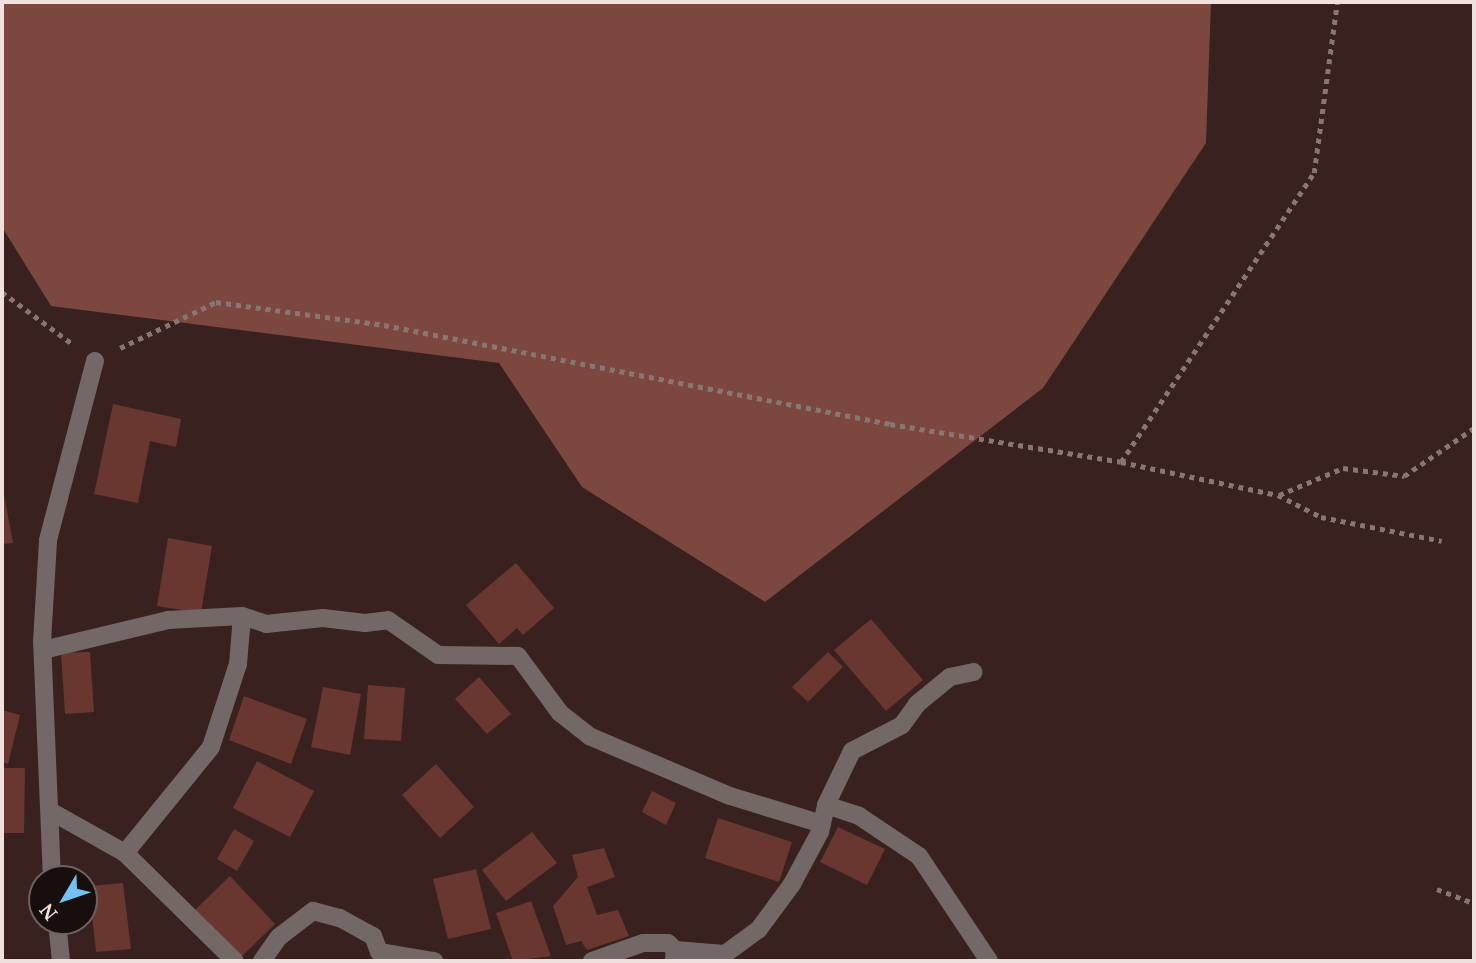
<!DOCTYPE html>
<style>
body{margin:0}
#map{position:relative;width:1476px;height:963px;overflow:hidden;background:#38211e;font-family:"Noto Serif",serif}
div>[style]{position:absolute}
.forest>*{inset:0;background:#7b473f}
.building>*{inset:0;background:#69372f}
.path>*{height:4.5px;margin-top:-2.25px;transform-origin:0;background:repeating-linear-gradient(90deg,#897673 0 5px,transparent 0 10px)}
.minor>*{height:18px;margin:-9px;padding:0 9px;transform-origin:9px;border-radius:9px;background:#746866}
span{translate:-50% -50%;white-space:nowrap;text-align:center;line-height:1.15;-webkit-text-stroke:5px #180e0c;paint-order:stroke}
.frame{position:absolute;inset:0;border:4px solid #f0e0de;pointer-events:none}
.north{position:absolute;left:28px;top:865px;width:70px;height:70px;box-sizing:border-box;background:#180e0c;border:2px solid #6e6260;border-radius:50%;rotate:231deg;font-size:19px;font-weight:700;line-height:28px;text-align:center;color:#f0e0de}
.north::after{content:'';display:block;margin:auto;width:24px;height:32px;background:#72c1f5;clip-path:polygon(50% 0,100% 100%,50% 72%,0 100%)}
</style>
<div id="map">
<div class="forest">
<div style="clip-path:polygon(2px 2px,1211px 2px,1206px 143px,1043px 388px,765px 602px,582px 487px,499px 363px,51px 306px,2px 227px)"></div>
</div>
<div class="building">
<div style="clip-path:polygon(113px 404px,181px 419px,176px 447px,150px 441px,138px 503px,94px 494px)"></div>
<div style="clip-path:polygon(2px 484px,13px 543px,2px 544px)"></div>
<div style="clip-path:polygon(168px 538px,212px 546px,201px 613px,157px 606px)"></div>
<div style="clip-path:polygon(516px 563px,554px 608px,523px 635px,517px 628px,499px 644px,466px 605px)"></div>
<div style="clip-path:polygon(871px 619px,923px 680px,886px 711px,834px 650px)"></div>
<div style="clip-path:polygon(90px 652px,94px 712px,65px 714px,61px 653px)"></div>
<div style="clip-path:polygon(828px 652px,843px 667px,808px 702px,792px 687px)"></div>
<div style="clip-path:polygon(479px 677px,511px 714px,487px 734px,455px 699px)"></div>
<div style="clip-path:polygon(368px 685px,405px 688px,401px 741px,364px 739px)"></div>
<div style="clip-path:polygon(323px 687px,361px 694px,350px 755px,311px 747px)"></div>
<div style="clip-path:polygon(244px 696px,307px 719px,291px 764px,229px 740px)"></div>
<div style="clip-path:polygon(2px 710px,20px 715px,8px 764px,2px 762px)"></div>
<div style="clip-path:polygon(257px 761px,314px 791px,290px 837px,233px 808px)"></div>
<div style="clip-path:polygon(436px 764px,474px 807px,440px 838px,402px 795px)"></div>
<div style="clip-path:polygon(2px 768px,25px 768px,24px 833px,2px 833px)"></div>
<div style="clip-path:polygon(652px 791px,676px 803px,666px 825px,642px 812px)"></div>
<div style="clip-path:polygon(718px 818px,792px 842px,779px 882px,705px 858px)"></div>
<div style="clip-path:polygon(838px 827px,885px 849px,867px 885px,820px 862px)"></div>
<div style="clip-path:polygon(234px 829px,254px 841px,237px 871px,217px 859px)"></div>
<div style="clip-path:polygon(532px 832px,557px 863px,506px 901px,482px 870px)"></div>
<div style="clip-path:polygon(604px 848px,615px 877px,587px 887px,597px 915px,618px 910px,629px 936px,587px 950px,581px 941px,566px 945px,553px 906px,578px 877px,572px 855px)"></div>
<div style="clip-path:polygon(476px 869px,491px 929px,448px 939px,433px 879px)"></div>
<div style="clip-path:polygon(230px 876px,275px 924px,241px 957px,195px 910px)"></div>
<div style="clip-path:polygon(123px 883px,131px 949px,96px 952px,89px 886px)"></div>
<div style="clip-path:polygon(531px 901px,551px 956px,513px 961px,496px 913px)"></div>
</div>
<div class="path">
<div style="left:2px;top:292px;width:89px;rotate:36.4deg"></div>
<div style="left:120px;top:348px;width:106px;rotate:-25.6deg"></div>
<div style="left:216px;top:302px;width:170px;rotate:7.8deg"></div>
<div style="left:384px;top:325px;width:516px;rotate:11.07deg"></div>
<div style="left:890px;top:424px;width:234px;rotate:9.3deg"></div>
<div style="left:1121px;top:462px;width:348px;rotate:-56.3deg"></div>
<div style="left:1314px;top:173px;width:173px;rotate:-82.3deg"></div>
<div style="left:1121px;top:462px;width:160px;rotate:11.9deg"></div>
<div style="left:1278px;top:495px;width:48px;rotate:27.1deg"></div>
<div style="left:1321px;top:517px;width:123px;rotate:11.2deg"></div>
<div style="left:1279px;top:495px;width:69px;rotate:-22.9deg"></div>
<div style="left:1343px;top:468px;width:62px;rotate:7.5deg"></div>
<div style="left:1404px;top:476px;width:85px;rotate:-34.4deg"></div>
<div style="left:1437px;top:889px;width:40px;rotate:21deg"></div>
</div>
<div class="minor">
<div style="left:43px;top:650px;width:129px;rotate:-13.5deg"></div>
<div style="left:168px;top:620px;width:74px;rotate:-3.1deg"></div>
<div style="left:242px;top:616px;width:25px;rotate:18deg"></div>
<div style="left:266px;top:624px;width:57px;rotate:-6deg"></div>
<div style="left:323px;top:618px;width:42px;rotate:6.8deg"></div>
<div style="left:365px;top:623px;width:23px;rotate:-7deg"></div>
<div style="left:388px;top:620px;width:61px;rotate:35deg"></div>
<div style="left:438px;top:655px;width:80px;rotate:0.7deg"></div>
<div style="left:518px;top:656px;width:71px;rotate:53.6deg"></div>
<div style="left:560px;top:713px;width:37px;rotate:38deg"></div>
<div style="left:589px;top:736px;width:153px;rotate:23.1deg"></div>
<div style="left:730px;top:796px;width:96px;rotate:16.9deg"></div>
<div style="left:826px;top:805px;width:35px;rotate:18deg"></div>
<div style="left:859px;top:816px;width:72px;rotate:33.7deg"></div>
<div style="left:919px;top:856px;width:126px;rotate:56.3deg"></div>
<div style="left:52px;top:812px;width:84px;rotate:29.3deg"></div>
<div style="left:125px;top:853px;width:154px;rotate:44.5deg"></div>
<div style="left:125px;top:853px;width:136px;rotate:-50.9deg"></div>
<div style="left:211px;top:747px;width:87px;rotate:-72deg"></div>
<div style="left:238px;top:664px;width:48px;rotate:-85.2deg"></div>
<div style="left:52px;top:879px;width:237px;rotate:-92.4deg"></div>
<div style="left:42px;top:642px;width:102px;rotate:-86.6deg"></div>
<div style="left:48px;top:540px;width:185px;rotate:-75.3deg"></div>
<div style="left:57px;top:921px;width:40px;rotate:84.3deg"></div>
<div style="left:675px;top:950px;width:50px;rotate:4.6deg"></div>
<div style="left:725px;top:954px;width:42px;rotate:-36.3deg"></div>
<div style="left:759px;top:929px;width:56px;rotate:-53.7deg"></div>
<div style="left:792px;top:884px;width:59px;rotate:-61.7deg"></div>
<div style="left:820px;top:832px;width:28px;rotate:-77deg"></div>
<div style="left:826px;top:805px;width:60px;rotate:-64.3deg"></div>
<div style="left:852px;top:751px;width:56px;rotate:-27.5deg"></div>
<div style="left:902px;top:725px;width:26px;rotate:-54deg"></div>
<div style="left:917px;top:704px;width:43px;rotate:-39.3deg"></div>
<div style="left:950px;top:677px;width:24px;rotate:-12deg"></div>
<div style="left:262px;top:961px;width:29px;rotate:-55deg"></div>
<div style="left:279px;top:937px;width:43px;rotate:-37.4deg"></div>
<div style="left:313px;top:911px;width:28px;rotate:15deg"></div>
<div style="left:340px;top:918px;width:38px;rotate:29deg"></div>
<div style="left:373px;top:936px;width:17px;rotate:69deg"></div>
<div style="left:379px;top:952px;width:56px;rotate:9.3deg"></div>
<div style="left:592px;top:961px;width:54px;rotate:-19.4deg"></div>
<div style="left:643px;top:943px;width:25px"></div>
<div style="left:668px;top:943px;width:10px;rotate:45deg"></div>
<div style="left:675px;top:950px;width:9px;rotate:96deg"></div>
</div>
<div class="frame"></div>
<div class="north">N</div>
</div>
